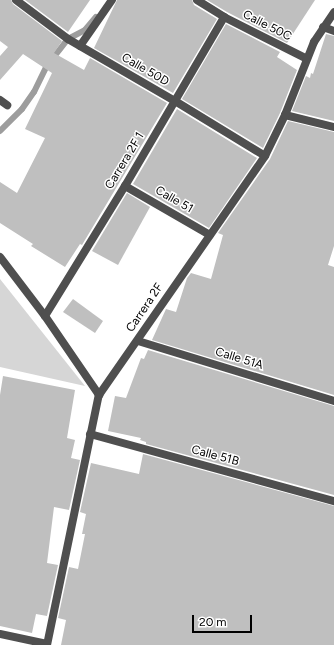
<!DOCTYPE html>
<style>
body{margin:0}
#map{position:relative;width:334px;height:645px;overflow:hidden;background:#fff;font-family:Figtree,sans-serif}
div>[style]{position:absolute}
.green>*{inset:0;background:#d6d6d6}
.stream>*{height:6px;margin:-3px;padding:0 3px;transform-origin:3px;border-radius:3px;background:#9d9d9d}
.building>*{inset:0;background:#bfbfbf}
.service>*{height:8px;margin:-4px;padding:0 4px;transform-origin:4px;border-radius:4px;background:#4f4f4f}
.minor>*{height:8px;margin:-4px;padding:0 4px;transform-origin:4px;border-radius:4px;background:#4f4f4f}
span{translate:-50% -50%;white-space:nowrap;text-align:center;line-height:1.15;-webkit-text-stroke:3px #fff;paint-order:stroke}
.street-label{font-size:12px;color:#000}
.scale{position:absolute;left:192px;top:615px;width:60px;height:18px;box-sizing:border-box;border:2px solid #000;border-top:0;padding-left:5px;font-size:12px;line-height:14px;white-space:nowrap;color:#000;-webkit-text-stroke:3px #fff;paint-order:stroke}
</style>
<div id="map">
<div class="green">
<div style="clip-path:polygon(0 279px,85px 386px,0 367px)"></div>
</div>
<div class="stream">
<div style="left:0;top:131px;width:31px;rotate:-45deg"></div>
<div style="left:22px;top:109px;width:21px;rotate:-55deg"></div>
<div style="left:34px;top:92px;width:28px;rotate:-64deg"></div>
<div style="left:46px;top:67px;width:36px;rotate:-52deg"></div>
<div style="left:68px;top:39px;width:19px;rotate:-28deg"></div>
<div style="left:85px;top:30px;width:17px;rotate:-50deg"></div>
</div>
<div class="building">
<div style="clip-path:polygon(0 0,11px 0,13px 4px,62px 41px,54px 53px,84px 70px,90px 58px,167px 103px,82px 245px,80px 244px,65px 267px,31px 246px,33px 244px,0 223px,0 182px,17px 193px,45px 138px,25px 129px,52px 73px,23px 54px,0 80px,0 56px,8px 47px,0 41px)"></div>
<div style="clip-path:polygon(25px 0,90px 0,68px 32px)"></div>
<div style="clip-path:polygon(117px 0,192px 0,194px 5px,217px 19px,173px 93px,94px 48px)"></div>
<div style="clip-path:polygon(207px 0,315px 0,287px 43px,227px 12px)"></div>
<div style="clip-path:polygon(226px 24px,280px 52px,277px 57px,297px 70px,280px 113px,263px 148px,182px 99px)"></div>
<div style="clip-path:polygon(326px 34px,334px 36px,334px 121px,292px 111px,306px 76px,310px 78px,311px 73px,313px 74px)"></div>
<div style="clip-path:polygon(177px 109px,257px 158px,209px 228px,133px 184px)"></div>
<div style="clip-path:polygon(288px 121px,334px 132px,334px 246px,328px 265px,334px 267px,334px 395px,152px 340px,166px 309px,176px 312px,187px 278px,191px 273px,211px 279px,223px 235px,218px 233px,270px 159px)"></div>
<div style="clip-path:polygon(127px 193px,150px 207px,118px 265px,92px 251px)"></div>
<div style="clip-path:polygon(73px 299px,103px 321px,95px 333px,63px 312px)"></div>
<div style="clip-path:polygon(148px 350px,334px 406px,334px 495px,146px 444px,146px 442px,140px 440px,141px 438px,108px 431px,115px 396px,126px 398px,141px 358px,144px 359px)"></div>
<div style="clip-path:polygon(3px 376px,75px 390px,67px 438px,75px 440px,71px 458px,80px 460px,69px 510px,54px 507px,47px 563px,58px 565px,47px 616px,36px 614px,32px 633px,0 626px,0 395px)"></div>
<div style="clip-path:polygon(143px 454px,334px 506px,334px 645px,61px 645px,66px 620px,58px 618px,69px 567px,78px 569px,85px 534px,82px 534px,86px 514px,80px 512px,91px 463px,139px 474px)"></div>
</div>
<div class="service">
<div style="left:80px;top:46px;width:56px;rotate:-55.2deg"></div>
<div style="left:0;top:100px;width:9px;rotate:36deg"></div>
<div style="left:138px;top:341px;width:205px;rotate:17deg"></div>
<div style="left:90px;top:434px;width:253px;rotate:15.4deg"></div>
<div style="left:0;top:634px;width:48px;rotate:12deg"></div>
</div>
<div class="minor">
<div style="left:16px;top:0;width:65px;rotate:36.9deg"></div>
<div style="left:68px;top:39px;width:124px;rotate:30.1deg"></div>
<div style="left:175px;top:101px;width:105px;rotate:31.4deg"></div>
<div style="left:197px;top:0;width:32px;rotate:32deg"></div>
<div style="left:224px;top:17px;width:93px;rotate:26.8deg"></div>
<div style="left:323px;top:27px;width:12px;rotate:20deg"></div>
<div style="left:285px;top:115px;width:50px;rotate:13.8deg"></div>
<div style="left:125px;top:186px;width:98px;rotate:30deg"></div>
<div style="left:0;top:257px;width:74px;rotate:52.7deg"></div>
<div style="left:45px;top:316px;width:96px;rotate:55.6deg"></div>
<div style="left:45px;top:316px;width:153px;rotate:-58.4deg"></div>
<div style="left:125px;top:186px;width:196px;rotate:-59.6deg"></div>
<div style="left:47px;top:645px;width:255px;rotate:-78.3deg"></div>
<div style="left:99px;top:395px;width:291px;rotate:-55.2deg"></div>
<div style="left:265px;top:156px;width:46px;rotate:-64deg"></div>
<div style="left:285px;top:115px;width:79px;rotate:-68.3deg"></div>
<div style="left:314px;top:42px;width:36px;rotate:-56deg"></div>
</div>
<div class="street-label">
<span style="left:267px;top:26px;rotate:27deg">Calle 50C</span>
<span style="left:145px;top:70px;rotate:30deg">Calle 50D</span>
<span style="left:125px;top:161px;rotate:-59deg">Carrera 2F 1</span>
<span style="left:174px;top:200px;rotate:30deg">Calle 51</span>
<span style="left:145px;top:308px;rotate:-56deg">Carrera 2F</span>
<span style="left:239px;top:359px;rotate:17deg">Calle 51A</span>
<span style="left:215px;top:456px;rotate:15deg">Calle 51B</span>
</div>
<div class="scale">20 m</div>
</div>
